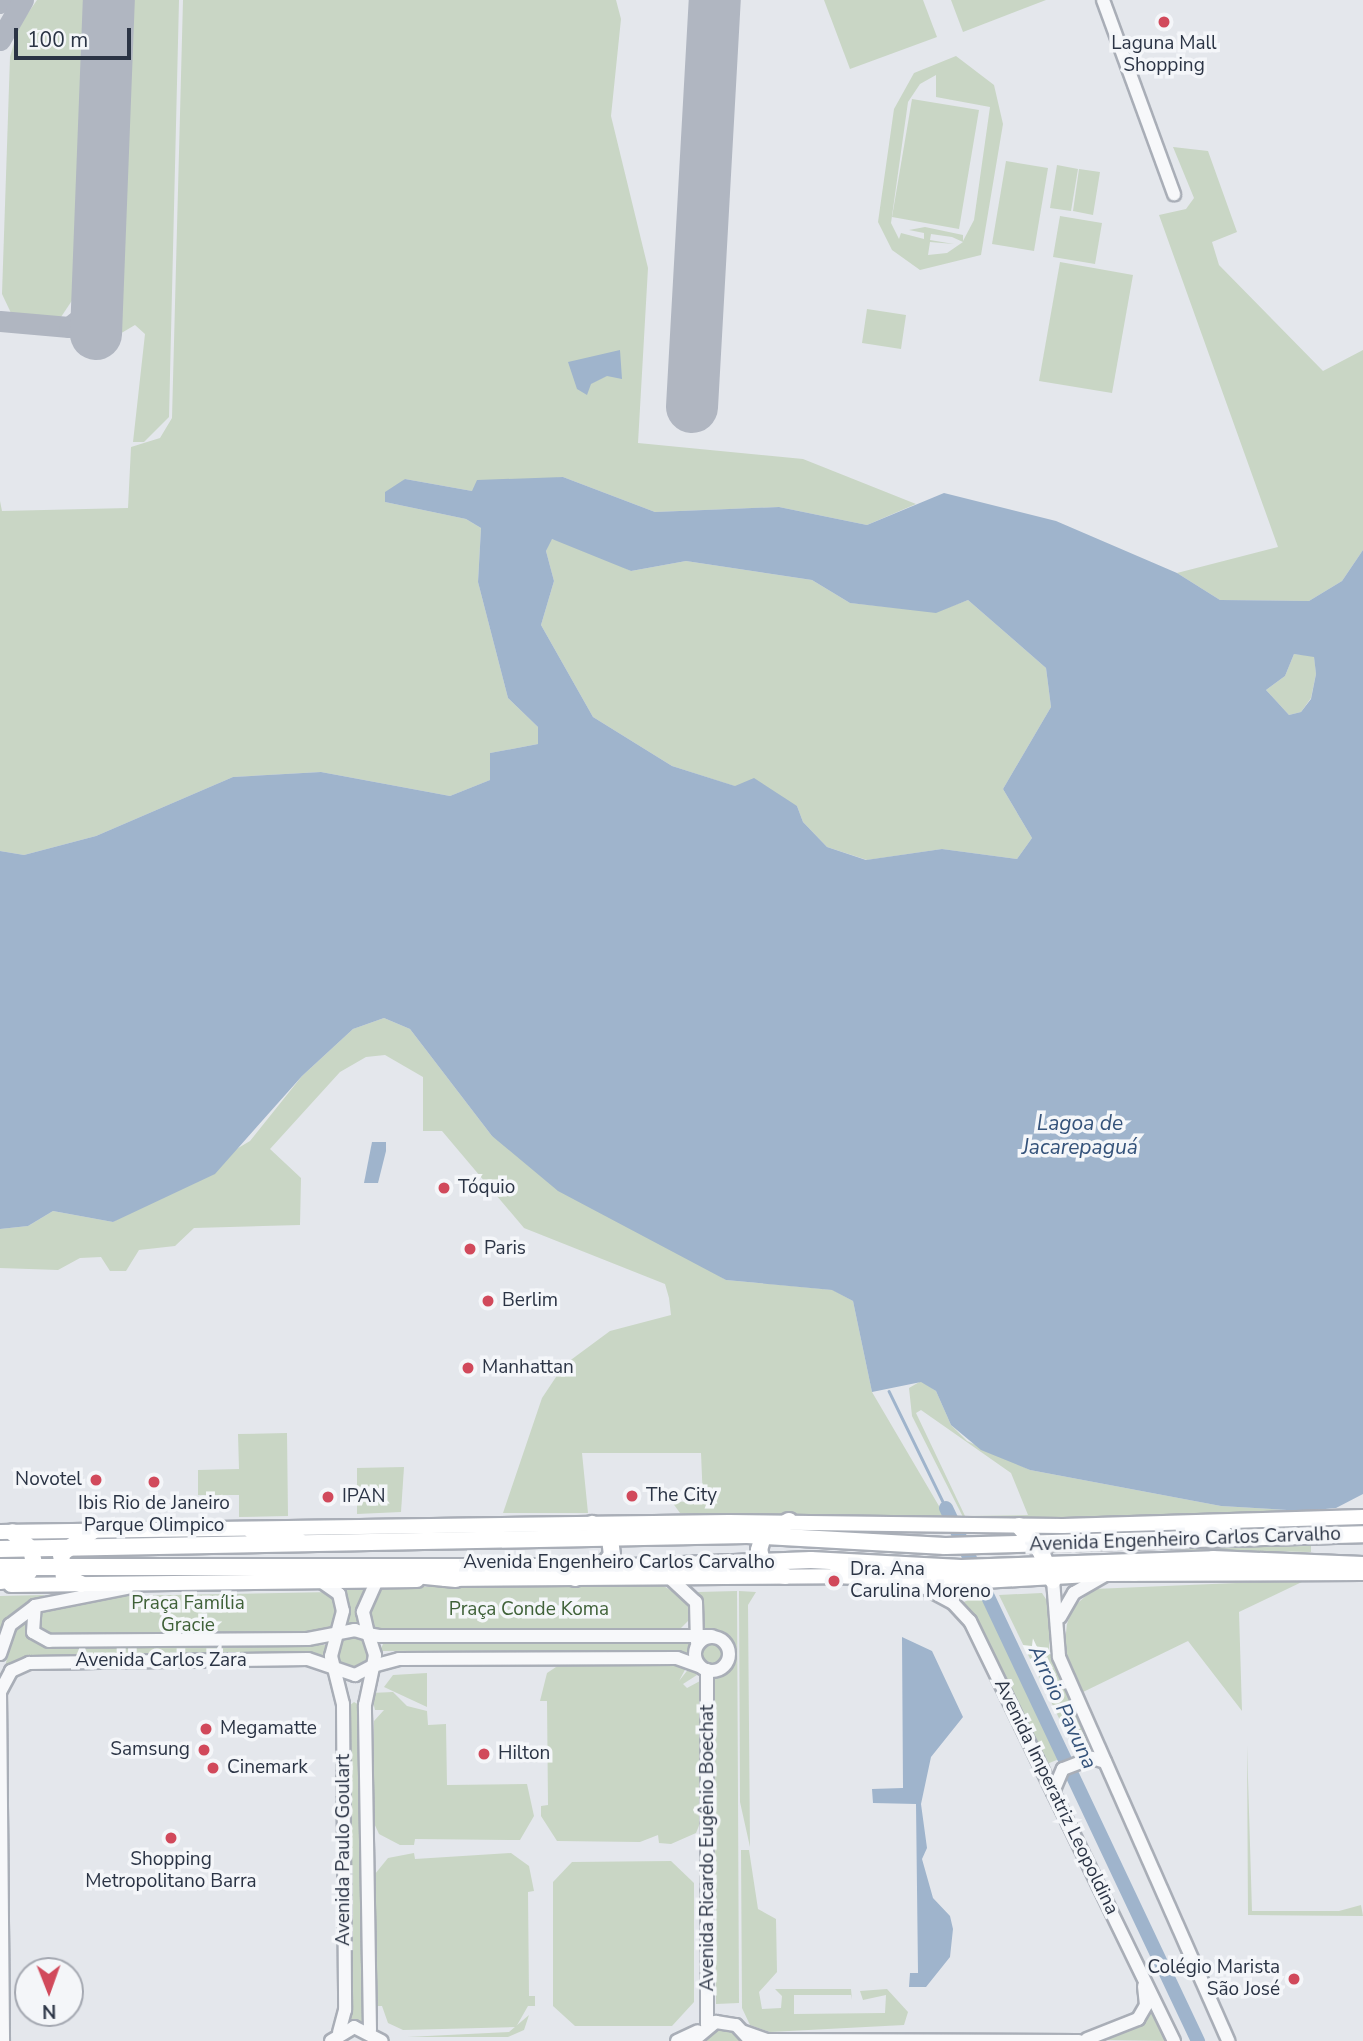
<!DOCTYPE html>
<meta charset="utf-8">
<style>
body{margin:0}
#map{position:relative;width:1363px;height:2041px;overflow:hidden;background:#e4e7ec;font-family:"Nunito Sans",sans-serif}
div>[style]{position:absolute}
.green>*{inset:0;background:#c9d6c5}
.round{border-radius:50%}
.water>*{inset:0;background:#9fb4cc}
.stream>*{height:2.5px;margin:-1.25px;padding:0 1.25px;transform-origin:1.25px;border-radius:1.25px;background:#9fb4cc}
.river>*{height:14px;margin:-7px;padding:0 7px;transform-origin:7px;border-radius:7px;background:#9fb4cc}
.taxiway>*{height:21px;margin:-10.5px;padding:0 10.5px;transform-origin:10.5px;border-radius:10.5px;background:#b0b6c1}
.runway>*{height:52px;margin:-26px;padding:0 26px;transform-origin:26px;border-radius:26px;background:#b0b6c1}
.roads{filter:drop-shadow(2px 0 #a9aeb7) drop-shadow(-2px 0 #a9aeb7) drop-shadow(0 2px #a9aeb7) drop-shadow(0 -2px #a9aeb7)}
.tertiary>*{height:12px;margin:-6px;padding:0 6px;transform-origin:6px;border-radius:6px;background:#f7f8fa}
.tertiary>.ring{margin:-6px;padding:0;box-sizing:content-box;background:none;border:12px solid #f7f8fa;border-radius:50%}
.primary>*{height:14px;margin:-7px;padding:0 7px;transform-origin:7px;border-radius:7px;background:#fff}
.trunk>*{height:16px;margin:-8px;padding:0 8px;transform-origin:8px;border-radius:8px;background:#fff}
.dots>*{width:19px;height:19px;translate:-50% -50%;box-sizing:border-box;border:4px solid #f4f6f9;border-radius:50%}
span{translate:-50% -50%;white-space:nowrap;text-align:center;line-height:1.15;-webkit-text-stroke:7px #f4f6f9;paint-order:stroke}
.poi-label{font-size:19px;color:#2b3445}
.left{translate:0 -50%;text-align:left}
.right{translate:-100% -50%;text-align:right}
.street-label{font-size:19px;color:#2b3445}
.park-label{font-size:19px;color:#3f6138}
.water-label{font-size:21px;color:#34527a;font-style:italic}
.north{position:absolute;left:14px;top:1957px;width:70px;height:70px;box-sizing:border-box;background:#f4f6f9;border:2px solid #a4a8b1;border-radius:50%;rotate:179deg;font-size:19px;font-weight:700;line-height:28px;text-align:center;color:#2b3445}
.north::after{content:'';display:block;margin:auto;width:24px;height:32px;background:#d1495b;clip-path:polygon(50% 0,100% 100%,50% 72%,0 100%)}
.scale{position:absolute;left:14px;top:28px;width:117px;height:32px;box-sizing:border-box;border:4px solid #2b3445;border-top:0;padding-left:9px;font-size:21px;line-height:24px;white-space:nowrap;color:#2b3445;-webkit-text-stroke:5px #f4f6f9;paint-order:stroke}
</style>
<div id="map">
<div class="green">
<div style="clip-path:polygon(37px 0,88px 0,77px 293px,61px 317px,11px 313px,2px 294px,10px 57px,19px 26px)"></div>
<div style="clip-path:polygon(130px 0,179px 0,169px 417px,144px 442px,133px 442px,145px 334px,135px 325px,118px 335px)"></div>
<div style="clip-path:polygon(183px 0,616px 0,621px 19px,611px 116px,648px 268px,638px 443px,803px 459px,916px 504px,867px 525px,779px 507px,655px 512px,563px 477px,472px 491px,405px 479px,385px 502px,466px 519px,481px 528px,478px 582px,508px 698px,538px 727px,538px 744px,490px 753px,490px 780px,450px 796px,321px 772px,233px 777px,96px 836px,24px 855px,0 851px,0 501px,2px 511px,128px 508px,131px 447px,160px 438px,172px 418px)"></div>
<div style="clip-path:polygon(824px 0,923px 0,937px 37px,850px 69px)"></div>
<div style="clip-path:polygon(951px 0,1046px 0,963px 32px)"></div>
<div style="clip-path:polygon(evenodd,956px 56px,994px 85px,1003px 124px,981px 255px,920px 270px,892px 250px,878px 222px,894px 109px,914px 73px,956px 56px,936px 75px,936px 97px,990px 107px,974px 220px,963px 241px,963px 235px,925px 227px,909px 230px,924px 233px,924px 239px,901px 233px,899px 239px,891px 223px,908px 102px,920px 84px,936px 75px,956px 56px,931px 234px,952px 237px,963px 242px,947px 253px,928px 255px,930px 242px,954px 244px,930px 240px,931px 234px)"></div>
<div style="clip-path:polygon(912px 99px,979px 110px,959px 229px,892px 217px)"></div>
<div style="clip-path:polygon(1173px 147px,1208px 151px,1237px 232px,1212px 242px,1219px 265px,1323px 371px,1363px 350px,1363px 550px,1342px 581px,1309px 601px,1220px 600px,1177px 573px,1278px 547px,1159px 215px,1186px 209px,1194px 198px)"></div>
<div style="clip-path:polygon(1006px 161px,1048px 168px,1034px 251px,992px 244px)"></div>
<div style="clip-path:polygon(1057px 165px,1078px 169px,1071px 211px,1050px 208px)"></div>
<div style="clip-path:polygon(1079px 169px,1100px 172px,1093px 215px,1073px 211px)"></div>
<div style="clip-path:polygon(1060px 216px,1102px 223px,1095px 264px,1053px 257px)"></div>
<div style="clip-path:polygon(1060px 262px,1133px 275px,1112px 393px,1039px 381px)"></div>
<div style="clip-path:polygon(867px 309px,906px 315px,901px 349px,862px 343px)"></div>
<div style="clip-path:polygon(551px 539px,569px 541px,631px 571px,686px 561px,812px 580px,850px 603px,936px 612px,968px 600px,1046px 668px,1051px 707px,1003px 789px,1032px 838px,1017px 859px,942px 849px,867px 860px,827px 847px,803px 822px,797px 806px,672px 766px,593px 717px,541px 625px,554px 581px,546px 551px)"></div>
<div style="clip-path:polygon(1294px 654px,1314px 656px,1316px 674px,1311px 698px,1301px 712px,1289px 715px,1266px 690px,1285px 676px)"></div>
<div style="clip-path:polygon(384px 1018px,410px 1029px,492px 1136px,726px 1280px,833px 1290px,853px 1301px,872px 1392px,946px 1518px,680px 1513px,672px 1502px,703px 1501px,701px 1453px,582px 1453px,588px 1513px,503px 1513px,542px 1398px,564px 1365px,610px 1331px,671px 1315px,669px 1298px,665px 1284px,524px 1228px,442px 1131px,423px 1131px,423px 1077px,385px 1055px,366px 1057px,340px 1072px,270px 1149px,301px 1178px,300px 1225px,194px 1228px,175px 1246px,139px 1250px,126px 1271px,110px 1271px,101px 1257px,80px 1258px,58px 1270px,0 1268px,0 1229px,28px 1226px,53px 1211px,113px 1222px,250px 1141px,302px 1076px,353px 1029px)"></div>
<div style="clip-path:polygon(evenodd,921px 1381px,936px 1391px,951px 1425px,967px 1441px,1030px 1470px,1221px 1506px,1304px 1511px,1255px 1517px,965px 1521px,912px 1416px,909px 1388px,921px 1381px,921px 1410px,1011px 1473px,1028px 1515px,965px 1516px,916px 1413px,921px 1410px)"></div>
<div style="clip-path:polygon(287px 1433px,288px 1516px,239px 1517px,239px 1495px,198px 1495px,198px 1470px,239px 1469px,238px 1434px)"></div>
<div style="clip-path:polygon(404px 1467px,401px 1512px,357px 1514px,357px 1468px)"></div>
<div style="clip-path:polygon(1311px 1546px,1311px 1552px,1138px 1549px,1139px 1548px)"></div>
<div style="clip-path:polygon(1306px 1580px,1239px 1612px,1242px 1711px,1188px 1641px,1081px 1693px,1064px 1650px,1067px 1624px,1073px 1607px,1094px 1589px)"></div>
<div style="clip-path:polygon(662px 1585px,690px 1602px,690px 1619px,679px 1630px,374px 1630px,368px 1615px,379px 1587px)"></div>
<div style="clip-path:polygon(341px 1588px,364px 1588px,362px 1625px,346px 1627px,348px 1600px)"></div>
<div style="clip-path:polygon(737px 1591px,739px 2003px,716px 2004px,714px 1674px,735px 1653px,728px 1638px,704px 1631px,698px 1592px)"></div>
<div style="clip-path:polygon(739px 1591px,756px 1592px,748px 1605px,750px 1847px,740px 1802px)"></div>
<div style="clip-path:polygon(332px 1592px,340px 1611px,332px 1633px,50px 1638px,38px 1630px,41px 1611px,116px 1596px)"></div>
<div style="clip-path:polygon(1042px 1593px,1051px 1607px,1049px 1651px,1089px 1745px,1075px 1751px,999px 1595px)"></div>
<div style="clip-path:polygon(980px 1594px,1059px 1759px,1047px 1764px,981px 1631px,960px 1604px)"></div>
<div style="clip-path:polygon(45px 1595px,29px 1604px,0 1636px,0 1596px)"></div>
<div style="clip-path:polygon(26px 1619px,28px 1630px,66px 1649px,328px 1645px,326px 1656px,65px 1655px,21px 1659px,4px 1670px,16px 1626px)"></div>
<div class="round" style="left:336px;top:1636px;width:34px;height:34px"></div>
<div style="clip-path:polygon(695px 1642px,691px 1658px,642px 1650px,380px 1651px,383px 1644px)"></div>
<div class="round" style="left:700px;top:1644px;width:22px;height:22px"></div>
<div style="clip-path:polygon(673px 1661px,687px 1666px,679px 1681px,690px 1667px,697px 1675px,683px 1684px,687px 1688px,700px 1681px,701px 1686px,702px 1818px,696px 1833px,671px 1844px,659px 1843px,658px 1835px,640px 1842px,557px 1841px,541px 1816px,541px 1806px,548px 1805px,547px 1701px,540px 1701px,547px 1673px,562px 1663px)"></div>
<div style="clip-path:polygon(427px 1673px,427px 1707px,384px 1687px,393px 1675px)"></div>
<div style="clip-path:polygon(393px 1692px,407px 1706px,427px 1711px,428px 1725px,446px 1724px,447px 1785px,527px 1784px,534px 1816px,520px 1840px,415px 1839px,414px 1845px,400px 1845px,379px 1834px,373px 1821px,374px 1721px,384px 1710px,375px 1710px,371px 1693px)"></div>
<div style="clip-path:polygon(354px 1702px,359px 1705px,364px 2022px,349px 2022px,349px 1706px)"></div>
<div style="clip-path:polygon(1247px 1745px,1252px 1911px,1339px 1911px,1361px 1905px,1363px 1916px,1248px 1915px)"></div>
<div style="clip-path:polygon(741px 1850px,749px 1850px,758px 1909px,776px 1919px,777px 1972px,759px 1992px,762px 2009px,781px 2008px,782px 1996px,775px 1989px,851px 1989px,852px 2000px,851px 1995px,794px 1995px,794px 2014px,885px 2013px,886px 1995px,863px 2000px,860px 1991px,887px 1989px,908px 2012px,904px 2025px,770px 2032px,750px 2025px,742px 2008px)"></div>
<div style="clip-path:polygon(414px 1853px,415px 1859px,511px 1853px,529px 1866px,534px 1891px,528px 1892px,529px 1996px,535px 1996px,535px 2006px,528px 2006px,516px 2027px,403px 2030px,388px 2023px,382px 2006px,374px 2006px,375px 1874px,388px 1858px)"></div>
<div style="clip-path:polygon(671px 1861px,694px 1883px,694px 2002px,672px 2026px,575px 2026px,553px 2006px,553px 1882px,572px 1862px)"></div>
<div style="clip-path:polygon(1153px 2004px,1168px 2041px,1105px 2040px,1136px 2028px)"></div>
<div style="clip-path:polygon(529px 2015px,524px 2030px,508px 2037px,407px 2037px,509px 2032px)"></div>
<div style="clip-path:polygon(717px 2028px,734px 2031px,744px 2041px,699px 2041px)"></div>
</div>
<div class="water">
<div style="clip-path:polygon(620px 350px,622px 379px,607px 376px,591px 384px,587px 395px,577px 389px,568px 362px)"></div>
<div style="clip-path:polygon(evenodd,563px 477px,655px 512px,779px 507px,867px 525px,944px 493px,1056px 521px,1177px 573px,1220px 600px,1309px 601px,1342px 581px,1363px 550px,1363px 1494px,1336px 1508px,1304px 1511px,1221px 1506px,1030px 1470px,981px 1450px,951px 1425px,936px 1391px,921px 1382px,872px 1392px,853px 1301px,832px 1290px,726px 1280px,558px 1191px,492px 1136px,410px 1029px,384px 1018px,353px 1029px,302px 1076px,215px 1174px,113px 1222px,53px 1211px,28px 1226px,0 1229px,0 851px,24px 855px,96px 836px,233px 777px,321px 772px,450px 796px,490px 780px,490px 753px,538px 744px,538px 727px,508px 698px,478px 582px,481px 528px,466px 519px,385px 502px,385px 492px,405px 479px,472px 491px,477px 480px,563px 477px,552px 539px,631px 571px,686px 561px,812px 580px,850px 603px,936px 613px,968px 600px,1046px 668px,1051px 707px,1003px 789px,1032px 838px,1017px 859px,942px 849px,866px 860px,827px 847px,803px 822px,797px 806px,754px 778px,735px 786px,672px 766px,593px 717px,541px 625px,554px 581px,546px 551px,552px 539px,563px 477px,1294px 654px,1314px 657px,1316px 674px,1311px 699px,1301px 712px,1289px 715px,1266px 690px,1285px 676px,1294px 654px)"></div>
<div style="clip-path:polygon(372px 1142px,386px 1142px,386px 1151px,378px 1183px,364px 1183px)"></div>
<div style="clip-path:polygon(902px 1637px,932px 1651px,963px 1717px,931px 1757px,921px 1804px,927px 1848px,922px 1859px,933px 1898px,950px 1916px,953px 1929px,950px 1957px,926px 1987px,909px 1987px,910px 1973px,918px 1973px,916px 1804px,873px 1803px,872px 1789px,903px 1788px)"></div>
</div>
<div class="stream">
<div style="left:889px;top:1391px;width:130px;rotate:64deg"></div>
</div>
<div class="river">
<div style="left:946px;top:1508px;width:590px;rotate:64.7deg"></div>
</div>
<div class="taxiway">
<div style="left:0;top:3px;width:4px;rotate:-56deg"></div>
<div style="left:0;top:40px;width:46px;rotate:-60.1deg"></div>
<div style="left:0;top:321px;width:69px;rotate:5deg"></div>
<div style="left:69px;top:327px;width:36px;rotate:-38deg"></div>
</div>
<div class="runway">
<div style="left:96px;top:334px;width:334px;rotate:-87.8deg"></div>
<div style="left:692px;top:407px;width:408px;rotate:-86.8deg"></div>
</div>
<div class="roads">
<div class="tertiary">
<div style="left:1103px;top:0;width:207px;rotate:69.9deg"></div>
<div style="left:670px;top:1578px;width:35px;rotate:43deg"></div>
<div style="left:696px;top:1602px;width:40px;rotate:88.6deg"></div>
<div style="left:377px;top:1580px;width:35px;rotate:114deg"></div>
<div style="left:363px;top:1612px;width:23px;rotate:77deg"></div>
<div style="left:368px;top:1634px;width:11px;rotate:10deg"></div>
<div style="left:379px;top:1636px;width:333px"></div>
<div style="left:1053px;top:1580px;width:77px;rotate:85.5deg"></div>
<div style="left:1059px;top:1657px;width:420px;rotate:66.2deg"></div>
<div style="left:912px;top:1581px;width:47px;rotate:28.2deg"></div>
<div style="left:953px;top:1603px;width:25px;rotate:47deg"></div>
<div style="left:970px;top:1621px;width:467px;rotate:64.1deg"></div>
<div style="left:322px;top:1582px;width:21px;rotate:35deg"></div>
<div style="left:339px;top:1594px;width:17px;rotate:77deg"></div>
<div style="left:343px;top:1611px;width:47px;rotate:104.9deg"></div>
<div style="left:331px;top:1656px;width:49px;rotate:76deg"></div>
<div style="left:343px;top:1704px;width:306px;rotate:89.6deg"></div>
<div style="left:345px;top:2010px;width:23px;rotate:105deg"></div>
<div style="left:1060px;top:1617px;width:28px;rotate:-60deg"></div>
<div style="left:1074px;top:1593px;width:34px;rotate:-30deg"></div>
<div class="ring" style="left:695px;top:1637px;width:22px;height:22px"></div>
<div style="left:0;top:1654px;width:31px;rotate:-71deg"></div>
<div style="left:10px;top:1625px;width:31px;rotate:-37deg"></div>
<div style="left:35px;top:1606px;width:94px;rotate:-11.1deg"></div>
<div style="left:0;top:1691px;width:350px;rotate:89.5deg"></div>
<div style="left:0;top:1692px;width:24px;rotate:-62deg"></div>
<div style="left:11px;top:1671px;width:20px;rotate:-24deg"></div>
<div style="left:29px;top:1663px;width:279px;rotate:-0.8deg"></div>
<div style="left:308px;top:1659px;width:50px;rotate:18.8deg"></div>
<div style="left:355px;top:1675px;width:20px;rotate:-27deg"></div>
<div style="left:373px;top:1666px;width:11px;rotate:-80deg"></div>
<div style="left:375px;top:1655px;width:22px;rotate:-108deg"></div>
<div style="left:368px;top:1634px;width:14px;rotate:-163deg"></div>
<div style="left:355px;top:1630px;width:48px;rotate:169.2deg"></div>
<div style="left:308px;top:1639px;width:259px;rotate:179.6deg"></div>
<div style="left:49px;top:1641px;width:18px;rotate:-151deg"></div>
<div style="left:33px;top:1632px;width:26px;rotate:-86deg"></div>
<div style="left:1053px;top:1792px;width:25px;rotate:-67deg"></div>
<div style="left:1063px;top:1769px;width:31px;rotate:-21deg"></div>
<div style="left:1092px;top:1758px;width:14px;rotate:17deg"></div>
<div style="left:707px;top:2025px;width:355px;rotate:-90deg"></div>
<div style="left:370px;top:2030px;width:325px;rotate:-90.9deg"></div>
<div style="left:365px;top:1705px;width:40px;rotate:-78deg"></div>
<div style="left:373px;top:1666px;width:27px;rotate:-15deg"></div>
<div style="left:399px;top:1659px;width:278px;rotate:-0.2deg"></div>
<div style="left:677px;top:1658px;width:23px;rotate:20deg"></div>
<div style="left:744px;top:2032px;width:24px;rotate:19deg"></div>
<div style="left:767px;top:2040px;width:312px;rotate:0.2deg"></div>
<div style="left:1087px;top:2039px;width:55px;rotate:-21.4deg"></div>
<div style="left:1138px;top:2019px;width:16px;rotate:-60deg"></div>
<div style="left:1146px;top:2005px;width:19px;rotate:-96deg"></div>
<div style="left:331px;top:2041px;width:27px;rotate:-31deg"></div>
<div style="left:354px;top:2027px;width:31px;rotate:27deg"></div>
<div style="left:677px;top:2041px;width:23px;rotate:-25deg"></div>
<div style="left:693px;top:2041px;width:30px;rotate:-40deg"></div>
<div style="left:716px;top:2022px;width:20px;rotate:9deg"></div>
<div style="left:736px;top:2025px;width:18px;rotate:47deg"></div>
</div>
<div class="primary">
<div style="left:0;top:1532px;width:729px;rotate:-0.79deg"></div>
<div style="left:729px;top:1522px;width:334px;rotate:0.7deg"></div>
<div style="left:1063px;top:1526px;width:300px;rotate:-1.7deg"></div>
<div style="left:445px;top:1579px;width:390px;rotate:-0.4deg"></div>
<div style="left:835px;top:1576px;width:132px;rotate:2.6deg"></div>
<div style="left:967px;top:1582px;width:140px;rotate:-3.3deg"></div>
<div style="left:1107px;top:1574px;width:256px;rotate:-0.2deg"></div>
<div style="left:11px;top:1585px;width:406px;rotate:-0.7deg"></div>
</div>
<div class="trunk">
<div style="left:1189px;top:1524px;width:37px;rotate:16deg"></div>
<div style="left:1019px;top:1526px;width:32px;rotate:49deg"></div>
<div style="left:1040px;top:1550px;width:33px;rotate:67deg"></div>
<div style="left:251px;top:1530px;width:48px;rotate:12deg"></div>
<div style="left:0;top:1549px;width:747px;rotate:-1.07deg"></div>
<div style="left:747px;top:1535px;width:198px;rotate:3.2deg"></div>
<div style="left:945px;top:1546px;width:418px;rotate:-1.6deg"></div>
<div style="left:0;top:1567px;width:631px"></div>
<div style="left:631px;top:1567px;width:180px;rotate:-2.2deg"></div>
<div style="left:811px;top:1560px;width:150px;rotate:3.1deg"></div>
<div style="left:961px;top:1568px;width:252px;rotate:-2deg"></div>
<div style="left:1213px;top:1559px;width:150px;rotate:2.3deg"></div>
<div style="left:1107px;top:1568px;width:28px;rotate:10deg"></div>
<div style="left:405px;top:1574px;width:51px;rotate:5.6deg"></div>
<div style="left:785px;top:1576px;width:20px;rotate:-169deg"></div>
<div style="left:765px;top:1572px;width:23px;rotate:-105deg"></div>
<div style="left:759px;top:1550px;width:15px;rotate:-74deg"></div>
<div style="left:763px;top:1536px;width:30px;rotate:-30deg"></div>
<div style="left:835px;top:1576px;width:42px;rotate:-8.1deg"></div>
<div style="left:575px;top:1578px;width:27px;rotate:-20deg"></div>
<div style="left:600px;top:1569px;width:18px;rotate:-49deg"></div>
<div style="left:612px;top:1555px;width:17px;rotate:-97deg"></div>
<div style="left:610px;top:1538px;width:23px;rotate:-142deg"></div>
<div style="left:0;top:1581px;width:25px;rotate:-7deg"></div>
<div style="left:25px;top:1578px;width:17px;rotate:-57deg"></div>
<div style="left:34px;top:1564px;width:15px;rotate:-101deg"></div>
<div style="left:31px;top:1549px;width:25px;rotate:-138deg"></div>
<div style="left:81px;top:1584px;width:19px;rotate:-155deg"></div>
<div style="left:64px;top:1576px;width:22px;rotate:-98deg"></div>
<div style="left:61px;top:1554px;width:39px;rotate:-36deg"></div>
</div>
</div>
<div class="dots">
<div style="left:1164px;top:22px;background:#d1495b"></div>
<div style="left:444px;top:1188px;background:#d1495b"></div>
<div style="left:470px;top:1249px;background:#d1495b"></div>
<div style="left:488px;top:1301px;background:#d1495b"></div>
<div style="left:468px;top:1368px;background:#d1495b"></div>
<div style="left:96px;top:1480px;background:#d1495b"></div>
<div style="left:154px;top:1482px;background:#d1495b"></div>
<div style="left:632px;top:1496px;background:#d1495b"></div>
<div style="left:328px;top:1497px;background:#d1495b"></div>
<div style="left:834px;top:1581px;background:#d1495b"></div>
<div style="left:206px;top:1729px;background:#d1495b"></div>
<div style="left:204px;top:1750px;background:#d1495b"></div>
<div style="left:484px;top:1754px;background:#d1495b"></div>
<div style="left:213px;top:1768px;background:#d1495b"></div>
<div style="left:171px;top:1838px;background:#d1495b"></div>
<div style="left:1294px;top:1979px;background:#d1495b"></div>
</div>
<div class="poi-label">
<span style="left:1164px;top:55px">Laguna Mall<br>Shopping</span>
<span class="left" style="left:458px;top:1188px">Tóquio</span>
<span class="left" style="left:484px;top:1249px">Paris</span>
<span class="left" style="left:502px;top:1301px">Berlim</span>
<span class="left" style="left:482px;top:1368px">Manhattan</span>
<span class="right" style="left:82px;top:1480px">Novotel</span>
<span class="left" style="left:646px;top:1496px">The City</span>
<span class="left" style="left:342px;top:1497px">IPAN</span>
<span style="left:154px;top:1515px">Ibis Rio de Janeiro<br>Parque Olimpico</span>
<span class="left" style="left:850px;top:1581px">Dra. Ana<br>Carulina Moreno</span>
<span class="left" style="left:220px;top:1729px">Megamatte</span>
<span class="right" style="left:190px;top:1750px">Samsung</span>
<span class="left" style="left:498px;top:1754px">Hilton</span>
<span class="left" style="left:227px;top:1768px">Cinemark</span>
<span style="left:171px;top:1871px">Shopping<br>Metropolitano Barra</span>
<span class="right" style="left:1280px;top:1979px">Colégio Marista<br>São José</span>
</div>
<div class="street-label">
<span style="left:1185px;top:1540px;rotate:-2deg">Avenida Engenheiro Carlos Carvalho</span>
<span style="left:619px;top:1563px">Avenida Engenheiro Carlos Carvalho</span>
<span style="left:161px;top:1661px">Avenida Carlos Zara</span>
<span style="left:1056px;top:1797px;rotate:64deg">Avenida Imperatriz Leopoldina</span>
<span style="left:708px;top:1848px;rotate:-90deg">Avenida Ricardo Eugênio Boechat</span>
<span style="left:344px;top:1850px;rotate:-90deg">Avenida Paulo Goulart</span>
</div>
<div class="park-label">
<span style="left:188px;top:1615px">Praça Família<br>Gracie</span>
<span style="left:529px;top:1610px">Praça Conde Koma</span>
</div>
<div class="water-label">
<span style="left:1080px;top:1135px">Lagoa de<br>Jacarepaguá</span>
<span style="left:1063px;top:1707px;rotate:65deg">Arroio Pavuna</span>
</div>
<div class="north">N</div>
<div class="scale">100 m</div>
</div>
